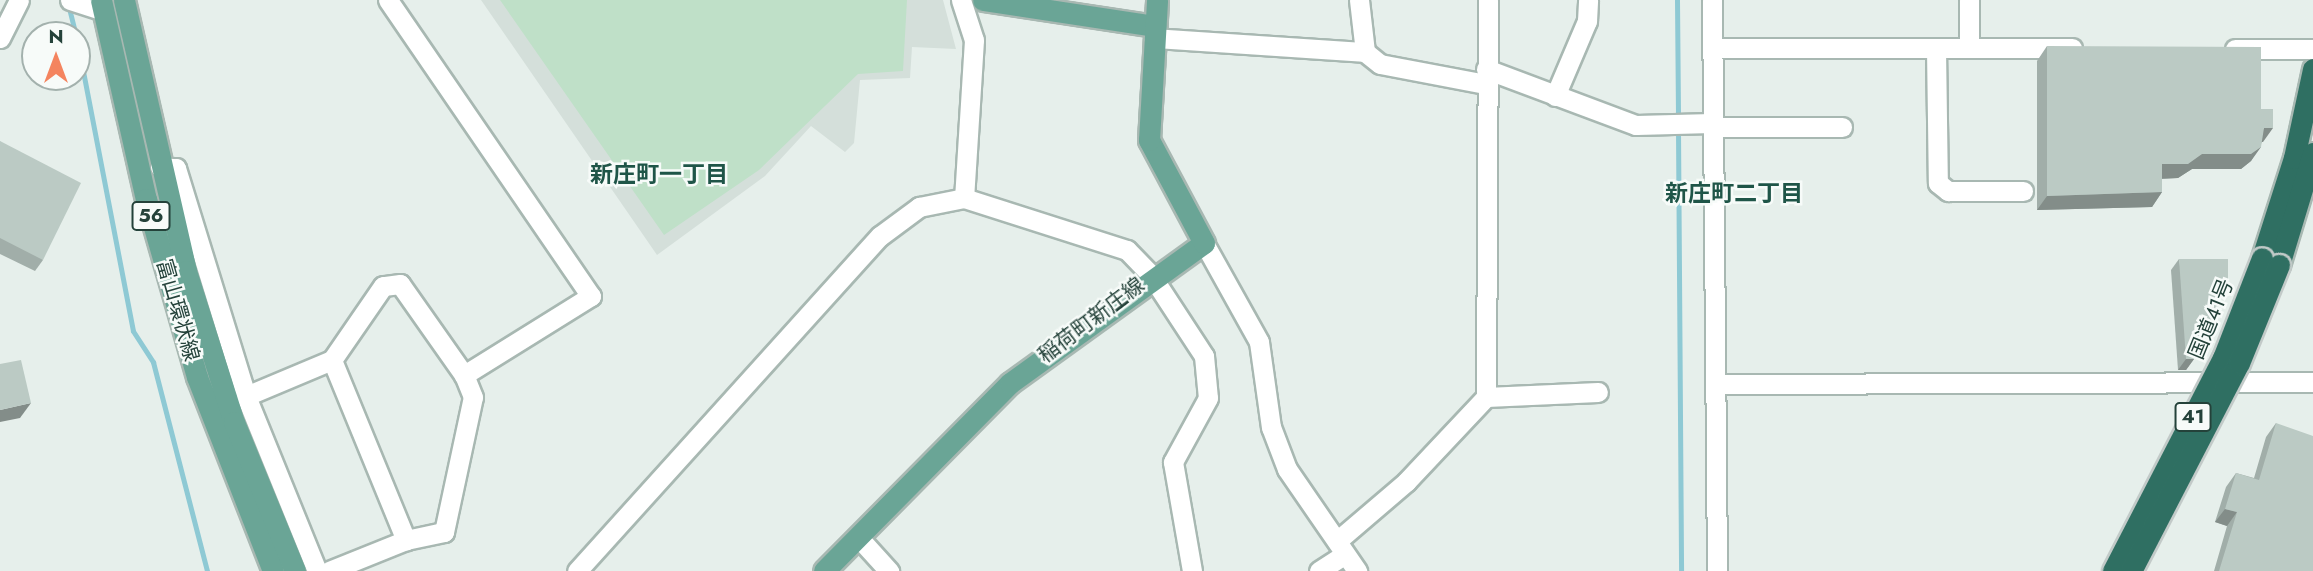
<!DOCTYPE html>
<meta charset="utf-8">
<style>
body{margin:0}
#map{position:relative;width:2313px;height:571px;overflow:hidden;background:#e6efeb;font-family:Jost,"Noto Sans JP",sans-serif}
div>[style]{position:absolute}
.built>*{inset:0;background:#d4dfda}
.green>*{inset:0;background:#bfe0c8}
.stream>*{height:5px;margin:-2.5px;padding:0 2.5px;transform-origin:2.5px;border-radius:2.5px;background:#8ec9d4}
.roads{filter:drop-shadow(2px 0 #a8b8b2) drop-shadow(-2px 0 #a8b8b2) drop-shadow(0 2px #a8b8b2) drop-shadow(0 -2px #a8b8b2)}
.minor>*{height:19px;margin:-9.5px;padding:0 9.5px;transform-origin:9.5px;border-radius:9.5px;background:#fff}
.major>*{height:21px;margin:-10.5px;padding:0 10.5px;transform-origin:10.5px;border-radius:10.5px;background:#6aa596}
.highway>*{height:21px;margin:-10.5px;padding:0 10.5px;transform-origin:10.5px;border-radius:10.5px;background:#2f6f62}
.bridges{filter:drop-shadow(2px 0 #c2cac8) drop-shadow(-2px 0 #c2cac8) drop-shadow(0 2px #c2cac8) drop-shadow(0 -2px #c2cac8)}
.highway-bridge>*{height:21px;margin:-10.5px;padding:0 10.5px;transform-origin:10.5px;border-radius:10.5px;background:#2f6f62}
.wall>*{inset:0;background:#a1aea9}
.shaded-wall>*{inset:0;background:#838d89}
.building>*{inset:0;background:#bbcac4}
span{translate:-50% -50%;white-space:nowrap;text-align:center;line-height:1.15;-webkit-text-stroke:5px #f7fbf9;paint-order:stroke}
.shield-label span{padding:2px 5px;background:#f7fbf9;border:2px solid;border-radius:5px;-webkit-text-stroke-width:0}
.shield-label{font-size:19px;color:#24423a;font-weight:700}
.street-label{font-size:21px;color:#24423a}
.neighbourhood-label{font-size:23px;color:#1f5548;font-weight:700}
.north{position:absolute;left:21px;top:21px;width:70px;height:70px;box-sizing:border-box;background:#f7fbf9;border:2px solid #a3b1ad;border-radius:50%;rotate:0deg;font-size:19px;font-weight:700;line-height:28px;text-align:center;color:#24423a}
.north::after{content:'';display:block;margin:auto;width:24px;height:32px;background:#f4845f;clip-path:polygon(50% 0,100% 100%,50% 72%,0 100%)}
</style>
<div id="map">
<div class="built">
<div style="clip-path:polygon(481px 0,943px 0,956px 49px,912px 47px,910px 78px,860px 80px,854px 143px,845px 152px,811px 126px,765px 176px,657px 255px)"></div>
</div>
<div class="green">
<div style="clip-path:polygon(500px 0,907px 0,903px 71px,858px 74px,759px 170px,664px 235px)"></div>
</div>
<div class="stream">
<div style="left:1677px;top:0;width:120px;rotate:89.5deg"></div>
<div style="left:68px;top:4px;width:32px;rotate:76deg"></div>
<div style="left:77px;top:40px;width:296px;rotate:79.1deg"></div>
<div style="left:133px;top:331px;width:37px;rotate:57deg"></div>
<div style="left:153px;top:362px;width:216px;rotate:75.5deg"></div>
<div style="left:1678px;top:130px;width:441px;rotate:89.6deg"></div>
</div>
<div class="roads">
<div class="minor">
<div style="left:70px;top:0;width:35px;rotate:18deg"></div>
<div style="left:388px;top:0;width:359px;rotate:55.6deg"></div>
<div style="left:591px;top:296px;width:150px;rotate:148.1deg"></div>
<div style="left:464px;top:375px;width:111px;rotate:-125.1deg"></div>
<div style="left:400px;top:284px;width:17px;rotate:173deg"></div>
<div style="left:383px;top:286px;width:90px;rotate:124.6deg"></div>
<div style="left:332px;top:360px;width:195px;rotate:67.7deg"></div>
<div style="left:406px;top:540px;width:39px;rotate:-12deg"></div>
<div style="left:444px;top:532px;width:138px;rotate:-77.9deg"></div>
<div style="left:473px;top:397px;width:24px;rotate:-112deg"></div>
<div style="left:961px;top:0;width:42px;rotate:72deg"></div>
<div style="left:974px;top:40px;width:158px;rotate:93.6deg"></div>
<div style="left:1359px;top:0;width:52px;rotate:83.4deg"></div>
<div style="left:1365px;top:52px;width:19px;rotate:39deg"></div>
<div style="left:1380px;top:64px;width:108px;rotate:10.7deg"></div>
<div style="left:1712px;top:0;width:571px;rotate:89.5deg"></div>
<div style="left:1969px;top:0;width:46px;rotate:90deg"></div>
<div style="left:0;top:38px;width:42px;rotate:-63.4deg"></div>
<div style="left:1154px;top:38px;width:211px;rotate:3.8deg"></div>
<div style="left:1712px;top:48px;width:360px"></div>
<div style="left:1936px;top:48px;width:135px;rotate:89.2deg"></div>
<div style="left:1938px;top:183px;width:13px;rotate:39deg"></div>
<div style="left:1948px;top:191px;width:75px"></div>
<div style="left:2235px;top:49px;width:78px"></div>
<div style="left:1486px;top:69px;width:160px;rotate:20.5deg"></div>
<div style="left:1636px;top:125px;width:76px;rotate:-1.5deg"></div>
<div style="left:1555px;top:96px;width:82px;rotate:-66.9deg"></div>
<div style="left:1587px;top:21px;width:21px;rotate:-87deg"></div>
<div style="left:1712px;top:127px;width:130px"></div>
<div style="left:160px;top:167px;width:16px;rotate:4deg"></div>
<div style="left:176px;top:168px;width:239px;rotate:72.9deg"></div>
<div style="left:1204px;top:243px;width:113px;rotate:60.9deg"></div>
<div style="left:1259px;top:342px;width:86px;rotate:82deg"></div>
<div style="left:1271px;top:427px;width:45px;rotate:69.1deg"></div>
<div style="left:1287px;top:469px;width:124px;rotate:55.5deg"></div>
<div style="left:1716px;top:384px;width:597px;rotate:-0.19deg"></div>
<div style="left:1486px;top:397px;width:112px;rotate:-2.6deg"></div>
<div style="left:859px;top:538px;width:45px;rotate:47.7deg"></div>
<div style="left:1337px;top:541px;width:91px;rotate:-40.5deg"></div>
<div style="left:1406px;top:482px;width:117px;rotate:-46.7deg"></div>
<div style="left:1486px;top:397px;width:397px;rotate:-89.7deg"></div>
<div style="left:317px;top:571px;width:189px;rotate:-112.1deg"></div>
<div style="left:246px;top:396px;width:93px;rotate:-22.7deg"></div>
<div style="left:329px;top:571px;width:83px;rotate:-21.9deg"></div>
<div style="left:577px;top:571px;width:452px;rotate:-47.9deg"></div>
<div style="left:880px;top:236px;width:49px;rotate:-36.6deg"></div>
<div style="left:919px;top:207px;width:46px;rotate:-11.3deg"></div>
<div style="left:964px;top:198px;width:171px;rotate:17.7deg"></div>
<div style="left:1127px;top:250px;width:35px;rotate:46deg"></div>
<div style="left:1151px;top:275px;width:97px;rotate:56.8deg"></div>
<div style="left:1204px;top:356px;width:42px;rotate:84.6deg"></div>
<div style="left:1208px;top:398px;width:73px;rotate:118.7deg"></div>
<div style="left:1173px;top:462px;width:111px;rotate:80.1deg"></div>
<div style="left:1319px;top:571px;width:30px;rotate:-33deg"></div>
</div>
<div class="major">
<div style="left:101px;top:0;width:204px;rotate:77.3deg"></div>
<div style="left:146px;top:199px;width:185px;rotate:74deg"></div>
<div style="left:197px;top:377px;width:208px;rotate:68.6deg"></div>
<div style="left:124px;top:0;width:278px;rotate:77.1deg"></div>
<div style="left:186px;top:271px;width:158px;rotate:72.4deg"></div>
<div style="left:234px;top:422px;width:161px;rotate:67.7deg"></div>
<div style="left:983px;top:0;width:174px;rotate:8.6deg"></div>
<div style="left:824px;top:571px;width:264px;rotate:-45.3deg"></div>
<div style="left:1010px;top:383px;width:239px;rotate:-35.8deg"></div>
<div style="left:1204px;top:243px;width:117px;rotate:-118.1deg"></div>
<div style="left:1149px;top:140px;width:140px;rotate:-86.7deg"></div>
</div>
<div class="highway">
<div style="left:2262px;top:258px;width:105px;rotate:-72.3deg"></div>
<div style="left:2294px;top:158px;width:91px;rotate:-77.9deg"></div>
<div style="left:2279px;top:265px;width:117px;rotate:-73.1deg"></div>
</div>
</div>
<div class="bridges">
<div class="highway-bridge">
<div style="left:2113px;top:571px;width:240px;rotate:-62.7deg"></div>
<div style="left:2223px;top:358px;width:107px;rotate:-68.7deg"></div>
<div style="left:2131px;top:571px;width:234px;rotate:-62.6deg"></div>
<div style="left:2239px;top:363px;width:106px;rotate:-67.8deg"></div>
</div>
</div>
<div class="wall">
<div style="clip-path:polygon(2047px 46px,2261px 109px,2263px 142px,2262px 142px,2251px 161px,2241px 169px,2192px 169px,2178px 178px,2162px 179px,2162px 192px,2152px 207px,2037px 210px,2037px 61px)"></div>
<div style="clip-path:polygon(0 141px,43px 260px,35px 271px,0 254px)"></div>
<div style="clip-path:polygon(2179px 259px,2194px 359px,2186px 370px,2178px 370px,2171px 270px)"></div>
<div style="clip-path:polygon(2276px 423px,2313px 571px,2214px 571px,2227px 526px,2215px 522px,2226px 487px,2236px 473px,2254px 478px,2266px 437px)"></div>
</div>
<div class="shaded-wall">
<div style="clip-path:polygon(2264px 128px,2273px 128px,2263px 142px,2254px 142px)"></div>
<div style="clip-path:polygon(2261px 147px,2251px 161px,2241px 169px,2192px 169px,2178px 178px,2152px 179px,2162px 164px,2202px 154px)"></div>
<div style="clip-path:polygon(2162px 192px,2152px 207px,2037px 210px,2047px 196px)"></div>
<div style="clip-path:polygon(2186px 359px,2194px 359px,2186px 370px,2178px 370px)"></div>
<div style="clip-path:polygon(31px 403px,20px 418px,0 422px,0 410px)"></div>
<div style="clip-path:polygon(2225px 509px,2237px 512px,2227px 526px,2215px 522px)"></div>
</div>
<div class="building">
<div style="clip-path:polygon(2047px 46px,2261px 47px,2261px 109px,2273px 109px,2273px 128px,2264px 128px,2261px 147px,2251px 154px,2202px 154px,2188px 164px,2162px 164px,2162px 192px,2047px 196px)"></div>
<div style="clip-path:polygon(0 141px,81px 183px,43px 260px,0 238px)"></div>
<div style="clip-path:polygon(2179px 259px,2228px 259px,2228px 282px,2194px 359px,2186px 359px)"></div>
<div style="clip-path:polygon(21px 360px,31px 403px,0 410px,0 364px)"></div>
<div style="clip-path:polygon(2276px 423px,2313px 436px,2313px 571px,2219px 571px,2237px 512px,2225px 509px,2236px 473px,2259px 480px)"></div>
</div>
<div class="shield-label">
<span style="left:151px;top:216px">56</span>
<span style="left:2193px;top:417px">41</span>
</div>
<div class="street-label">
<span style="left:178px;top:310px;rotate:74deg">富山環状線</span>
<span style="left:2211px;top:319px;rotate:-68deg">国道41号</span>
<span style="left:1091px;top:320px;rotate:-37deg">稲荷町新庄線</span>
</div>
<div class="neighbourhood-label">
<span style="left:659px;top:174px">新庄町一丁目</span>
<span style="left:1734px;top:193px">新庄町二丁目</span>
</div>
<div class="north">N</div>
</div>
